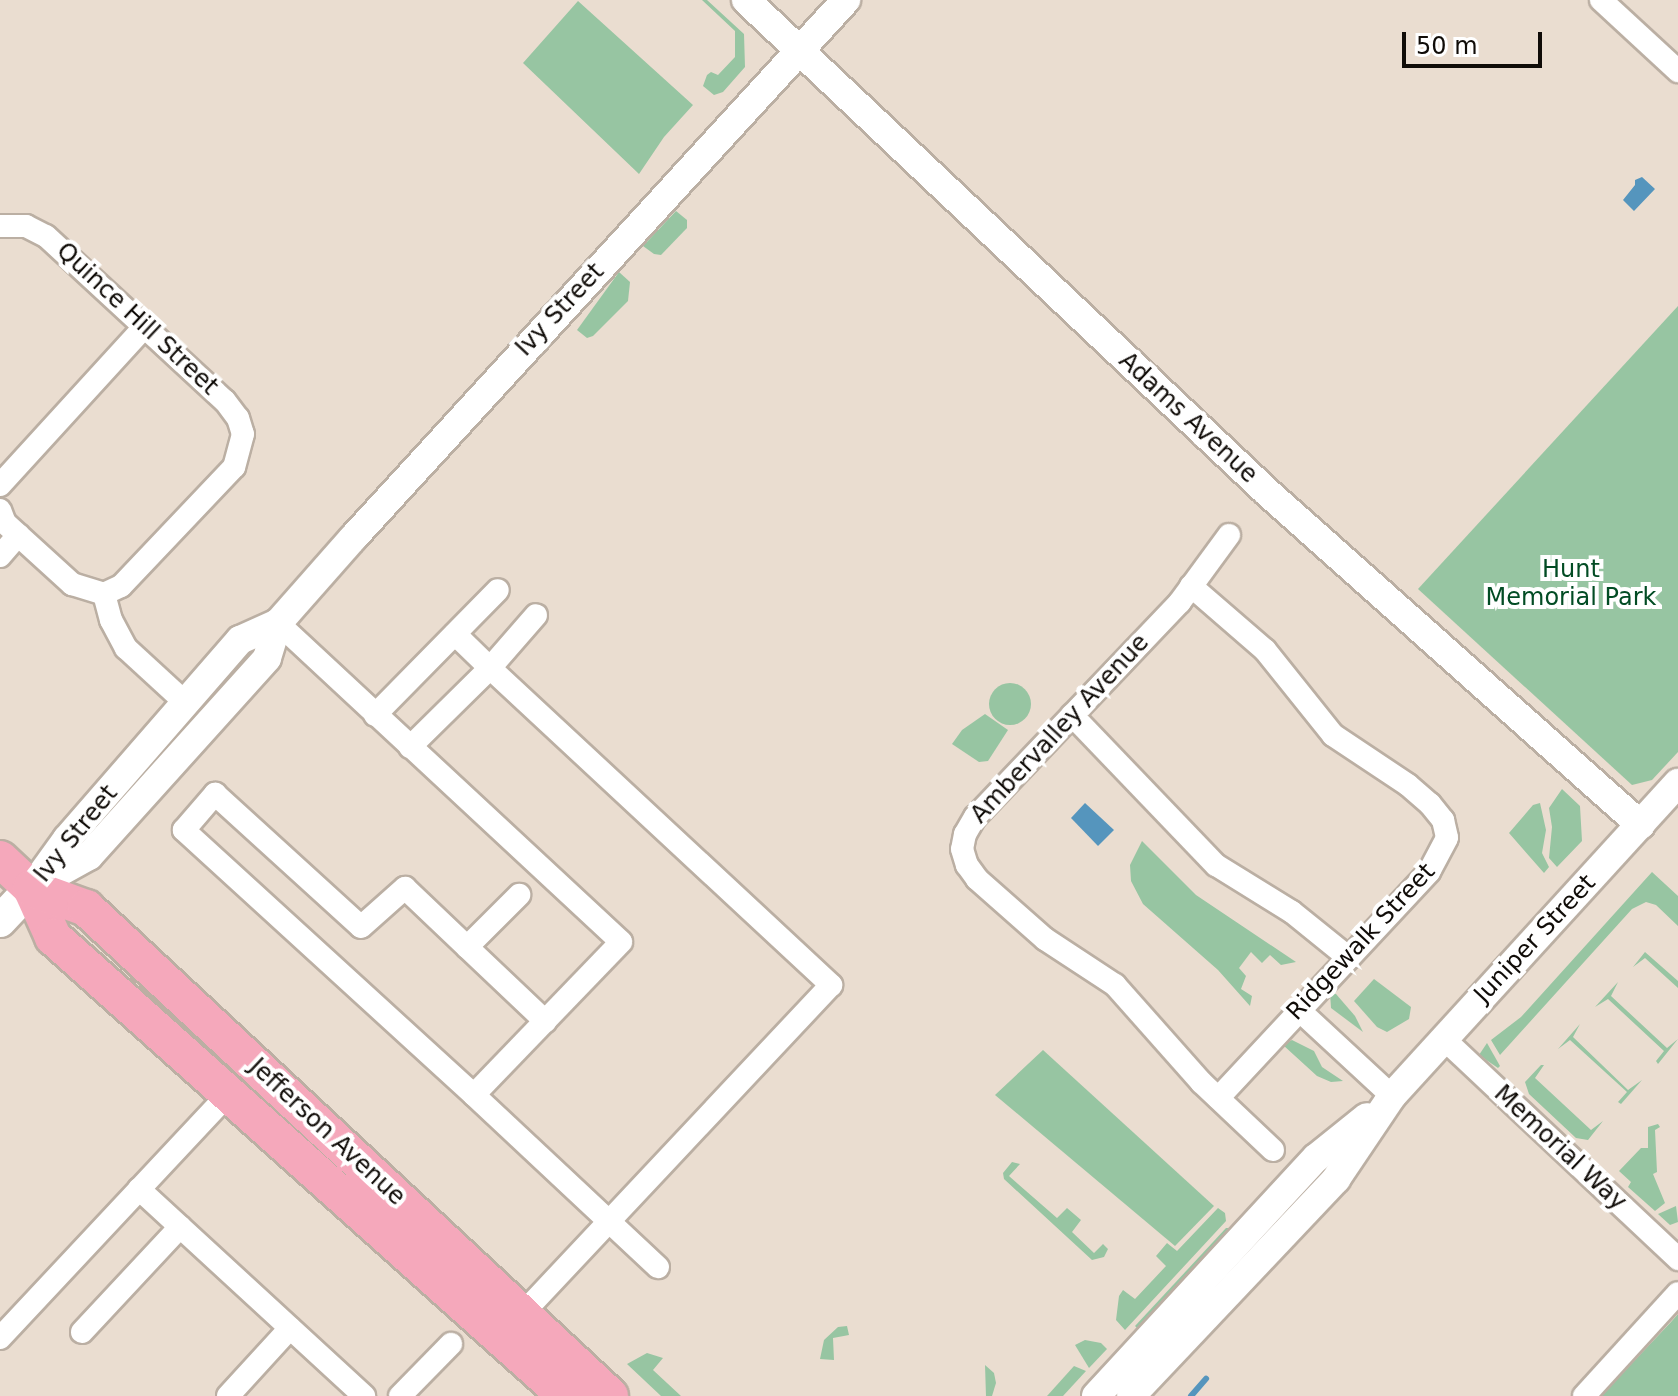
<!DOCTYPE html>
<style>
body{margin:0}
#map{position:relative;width:1678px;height:1396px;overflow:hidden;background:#eaddd0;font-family:"DejaVu Sans",sans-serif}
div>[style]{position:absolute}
.green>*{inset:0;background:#97c5a2}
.round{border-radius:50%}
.water>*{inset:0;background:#5595bd}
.stream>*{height:6px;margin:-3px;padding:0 3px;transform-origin:3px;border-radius:3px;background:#5595bd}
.roads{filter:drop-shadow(2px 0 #bbafa3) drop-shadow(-2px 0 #bbafa3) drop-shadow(0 2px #bbafa3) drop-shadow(0 -2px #bbafa3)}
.minor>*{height:22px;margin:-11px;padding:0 11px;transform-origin:11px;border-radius:11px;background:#fff}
.tertiary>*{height:28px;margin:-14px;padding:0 14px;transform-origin:14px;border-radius:14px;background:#fff}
.secondary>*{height:32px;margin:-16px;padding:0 16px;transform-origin:16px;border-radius:16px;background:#fff}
.primary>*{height:36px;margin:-18px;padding:0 18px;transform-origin:18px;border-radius:18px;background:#f5a8bb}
span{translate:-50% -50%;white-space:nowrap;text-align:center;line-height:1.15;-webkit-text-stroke:8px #fff;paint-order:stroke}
.street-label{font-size:24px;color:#100c08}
.park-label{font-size:24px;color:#024c24}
.scale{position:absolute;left:1402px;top:32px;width:140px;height:36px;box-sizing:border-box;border:4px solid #100c08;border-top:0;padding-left:10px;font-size:24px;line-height:28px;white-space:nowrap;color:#100c08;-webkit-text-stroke:6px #fff;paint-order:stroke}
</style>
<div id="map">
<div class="green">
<div style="clip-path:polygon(702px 0,707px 0,744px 34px,745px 67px,723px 92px,714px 95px,703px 86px,707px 75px,711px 72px,718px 75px,735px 57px,735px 31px)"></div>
<div style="clip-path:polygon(578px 1px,693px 105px,664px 137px,639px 174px,523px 63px)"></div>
<div style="clip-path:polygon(676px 211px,687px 220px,687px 228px,661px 255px,654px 254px,643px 246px)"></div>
<div style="clip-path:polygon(619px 272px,630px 282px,628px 301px,593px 336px,587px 338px,577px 330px)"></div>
<div style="clip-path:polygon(1678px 306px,1678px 752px,1652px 780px,1632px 785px,1418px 589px)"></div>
<div class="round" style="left:989px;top:683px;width:42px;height:42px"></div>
<div style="clip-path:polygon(985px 714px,1008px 730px,988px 761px,979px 762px,952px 744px,962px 730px)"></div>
<div style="clip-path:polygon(1562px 789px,1580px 806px,1582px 841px,1557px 867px,1549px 858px,1552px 827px,1549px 808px)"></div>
<div style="clip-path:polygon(1540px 803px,1546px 830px,1542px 853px,1549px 867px,1544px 873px,1509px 833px,1533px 805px)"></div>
<div style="clip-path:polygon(1142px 841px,1196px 895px,1296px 962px,1281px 965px,1270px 955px,1262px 963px,1251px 952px,1239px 968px,1246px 976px,1241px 989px,1252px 996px,1250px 1006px,1218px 970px,1143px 904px,1131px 881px,1130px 865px)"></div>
<div style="clip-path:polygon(1652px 872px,1678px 896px,1678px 926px,1656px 905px,1646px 902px,1632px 909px,1500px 1055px,1491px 1040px,1521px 1017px)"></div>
<div style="clip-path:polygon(1645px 952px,1678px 981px,1678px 988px,1645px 958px,1633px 967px)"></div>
<div style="clip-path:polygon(1374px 979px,1411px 1007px,1409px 1019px,1387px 1032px,1377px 1027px,1354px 1001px)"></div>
<div style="clip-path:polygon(1618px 982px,1611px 996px,1667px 1048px,1678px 1039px,1658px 1064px,1656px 1061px,1664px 1051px,1608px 999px,1595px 1007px)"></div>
<div style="clip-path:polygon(1330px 993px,1336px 994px,1355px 1016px,1363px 1032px,1331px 1008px)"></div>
<div style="clip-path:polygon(1580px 1024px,1573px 1037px,1628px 1090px,1642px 1080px,1621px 1104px,1618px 1102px,1627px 1092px,1570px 1040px,1558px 1049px)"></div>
<div style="clip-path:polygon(1292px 1040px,1314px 1051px,1322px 1067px,1343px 1081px,1331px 1082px,1317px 1076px,1283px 1045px)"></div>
<div style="clip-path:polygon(1487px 1043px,1500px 1066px,1498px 1068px,1479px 1055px)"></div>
<div style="clip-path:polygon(1043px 1050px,1214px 1206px,1175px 1246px,995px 1095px)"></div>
<div style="clip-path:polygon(1541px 1065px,1544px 1065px,1535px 1078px,1591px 1130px,1603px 1121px,1588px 1140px,1576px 1138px,1529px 1094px,1525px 1082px)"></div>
<div style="clip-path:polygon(1658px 1124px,1660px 1127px,1655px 1130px,1657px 1172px,1653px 1174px,1665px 1203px,1655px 1211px,1628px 1187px,1631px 1182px,1619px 1171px,1641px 1148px,1648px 1148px,1648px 1127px)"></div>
<div style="clip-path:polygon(1012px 1162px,1020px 1164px,1009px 1176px,1057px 1218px,1067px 1208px,1081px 1220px,1072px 1232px,1094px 1253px,1103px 1244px,1108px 1249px,1104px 1257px,1092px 1260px,1004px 1179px,1003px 1173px)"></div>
<div style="clip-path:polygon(1676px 1206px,1678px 1222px,1670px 1225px,1658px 1214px)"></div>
<div style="clip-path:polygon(1218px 1208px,1225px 1213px,1226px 1221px,1125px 1330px,1116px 1320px,1119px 1296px,1123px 1290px,1135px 1299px,1166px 1266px,1156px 1256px,1167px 1243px,1177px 1251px)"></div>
<div style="clip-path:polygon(1226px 1228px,1232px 1228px,1139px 1330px,1135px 1326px)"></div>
<div style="clip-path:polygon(1678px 1314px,1678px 1396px,1601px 1396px,1671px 1322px)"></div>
<div style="clip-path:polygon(847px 1326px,849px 1335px,833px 1338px,834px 1360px,820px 1359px,824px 1340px,838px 1327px)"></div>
<div style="clip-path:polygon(1085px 1340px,1101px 1343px,1107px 1349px,1089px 1368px,1075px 1345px)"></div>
<div style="clip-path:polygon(647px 1353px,663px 1358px,653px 1370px,681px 1396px,661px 1396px,627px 1364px)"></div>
<div style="clip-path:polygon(985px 1365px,994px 1373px,996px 1383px,992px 1396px,986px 1396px)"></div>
<div style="clip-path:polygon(1074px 1366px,1086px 1371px,1063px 1396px,1047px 1396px)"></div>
</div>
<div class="water">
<div style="clip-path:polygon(1642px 177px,1655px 189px,1634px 211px,1623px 200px,1635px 185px,1635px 180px)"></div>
<div style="clip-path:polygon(1085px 803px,1114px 830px,1098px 846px,1071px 818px)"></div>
</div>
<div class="stream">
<div style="left:1191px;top:1396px;width:23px;rotate:-49deg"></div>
</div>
<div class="roads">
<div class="minor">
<div style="left:1601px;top:0;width:105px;rotate:42.7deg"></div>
<div style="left:0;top:226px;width:26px"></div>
<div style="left:26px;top:226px;width:22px;rotate:27deg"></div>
<div style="left:46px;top:236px;width:243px;rotate:42.7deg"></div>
<div style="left:225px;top:401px;width:21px;rotate:53deg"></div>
<div style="left:238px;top:418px;width:17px;rotate:73deg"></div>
<div style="left:243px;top:434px;width:34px;rotate:105deg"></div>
<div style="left:234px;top:467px;width:164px;rotate:133.5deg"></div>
<div style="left:121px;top:586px;width:19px;rotate:155deg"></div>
<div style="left:0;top:485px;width:215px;rotate:-47.6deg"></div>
<div style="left:0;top:510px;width:14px;rotate:69deg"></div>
<div style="left:5px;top:523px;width:91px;rotate:42.3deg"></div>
<div style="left:72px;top:584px;width:34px;rotate:17deg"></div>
<div style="left:1229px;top:535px;width:83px;rotate:126.2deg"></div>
<div style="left:1180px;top:602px;width:297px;rotate:133.6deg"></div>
<div style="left:975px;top:817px;width:20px;rotate:120deg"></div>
<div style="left:965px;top:834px;width:15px;rotate:101deg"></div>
<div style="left:962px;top:849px;width:17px;rotate:73deg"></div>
<div style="left:967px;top:865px;width:17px;rotate:54deg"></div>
<div style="left:977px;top:879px;width:91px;rotate:41.4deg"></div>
<div style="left:1045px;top:939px;width:84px;rotate:33.3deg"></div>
<div style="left:1115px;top:985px;width:130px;rotate:48.4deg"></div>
<div style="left:1201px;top:1082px;width:99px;rotate:43.4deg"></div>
<div style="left:0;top:556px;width:28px;rotate:-49deg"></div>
<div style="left:1191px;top:586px;width:98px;rotate:40.9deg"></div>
<div style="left:1265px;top:650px;width:109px;rotate:51.3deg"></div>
<div style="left:1333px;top:735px;width:90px;rotate:33.7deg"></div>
<div style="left:1408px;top:785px;width:29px;rotate:41deg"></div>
<div style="left:1430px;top:804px;width:21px;rotate:51deg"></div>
<div style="left:1443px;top:820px;width:18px;rotate:77deg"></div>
<div style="left:1447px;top:838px;width:38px;rotate:118deg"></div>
<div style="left:1429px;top:872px;width:309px;rotate:133deg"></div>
<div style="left:104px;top:594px;width:27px;rotate:75deg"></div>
<div style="left:111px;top:620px;width:32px;rotate:62deg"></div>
<div style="left:126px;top:648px;width:83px;rotate:42.6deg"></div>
<div style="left:278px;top:623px;width:468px;rotate:42.9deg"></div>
<div style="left:621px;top:942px;width:212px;rotate:133.9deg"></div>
<div style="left:474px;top:1095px;width:393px;rotate:-137.6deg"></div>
<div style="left:184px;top:830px;width:48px;rotate:-49.3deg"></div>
<div style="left:215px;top:794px;width:197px;rotate:42.3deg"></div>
<div style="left:361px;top:927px;width:59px;rotate:-41.6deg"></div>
<div style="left:405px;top:888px;width:86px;rotate:43.6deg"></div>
<div style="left:467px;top:947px;width:74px;rotate:-45deg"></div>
<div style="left:455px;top:634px;width:49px;rotate:44.2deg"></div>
<div style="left:490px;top:668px;width:70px;rotate:-49deg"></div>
<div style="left:375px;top:715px;width:175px;rotate:-45.5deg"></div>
<div style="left:1072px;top:715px;width:208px;rotate:46.2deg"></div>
<div style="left:1216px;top:865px;width:89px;rotate:31.7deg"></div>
<div style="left:1292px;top:912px;width:73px;rotate:38.9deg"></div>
<div style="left:410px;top:747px;width:112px;rotate:-44.6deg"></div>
<div style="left:490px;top:668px;width:466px;rotate:42.9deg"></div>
<div style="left:831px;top:985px;width:451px;rotate:133.2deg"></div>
<div style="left:467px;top:947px;width:108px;rotate:43.5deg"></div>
<div style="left:1299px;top:1010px;width:127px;rotate:42.8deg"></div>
<div style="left:1443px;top:1038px;width:323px;rotate:43.2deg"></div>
<div style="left:474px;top:1095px;width:252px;rotate:43.1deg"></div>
<div style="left:139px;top:1189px;width:306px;rotate:42.6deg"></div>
<div style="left:82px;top:1332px;width:144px;rotate:-47deg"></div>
<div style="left:0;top:1338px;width:337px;rotate:-46.9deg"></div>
<div style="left:228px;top:1396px;width:92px;rotate:-47.6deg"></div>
<div style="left:400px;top:1396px;width:73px;rotate:-45.6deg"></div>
<div style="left:1584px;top:1396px;width:139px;rotate:-47.6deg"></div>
</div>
<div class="tertiary">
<div style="left:746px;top:0;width:718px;rotate:43.36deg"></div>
<div style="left:1268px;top:493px;width:499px;rotate:41.7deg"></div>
<div style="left:38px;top:879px;width:49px;rotate:-54.1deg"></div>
<div style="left:67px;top:839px;width:264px;rotate:-49deg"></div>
<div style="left:240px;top:640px;width:42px;rotate:-24.1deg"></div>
<div style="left:31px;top:888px;width:66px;rotate:-28.9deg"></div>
<div style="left:89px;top:856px;width:266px;rotate:-48deg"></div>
<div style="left:267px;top:658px;width:37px;rotate:-73deg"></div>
<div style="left:278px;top:623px;width:113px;rotate:-48.6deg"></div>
<div style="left:353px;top:538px;width:730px;rotate:-47.5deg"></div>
<div style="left:1096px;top:1396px;width:324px;rotate:-47.3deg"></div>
<div style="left:1316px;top:1158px;width:65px;rotate:-38.8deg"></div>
<div style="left:1131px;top:1396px;width:299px;rotate:-46.6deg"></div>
<div style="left:1336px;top:1179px;width:100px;rotate:-56deg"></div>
<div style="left:1392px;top:1096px;width:424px;rotate:-47.6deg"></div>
</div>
<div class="secondary">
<div style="left:0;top:921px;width:45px;rotate:-46.8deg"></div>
</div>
<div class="primary">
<div style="left:0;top:859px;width:42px;rotate:43.1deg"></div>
<div style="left:31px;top:888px;width:54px;rotate:65.8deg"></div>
<div style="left:53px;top:937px;width:688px;rotate:41.82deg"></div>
<div style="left:31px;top:888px;width:59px;rotate:20deg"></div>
<div style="left:86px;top:908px;width:716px;rotate:42.96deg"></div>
</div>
</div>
<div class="street-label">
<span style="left:560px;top:310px;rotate:-47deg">Ivy Street</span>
<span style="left:137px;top:319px;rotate:43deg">Quince Hill Street</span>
<span style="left:1188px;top:418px;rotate:43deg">Adams Avenue</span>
<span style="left:1060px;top:729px;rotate:-47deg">Ambervalley Avenue</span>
<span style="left:76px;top:834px;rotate:-51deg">Ivy Street</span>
<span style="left:1535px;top:939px;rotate:-47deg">Juniper Street</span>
<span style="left:1361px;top:942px;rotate:-47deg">Ridgewalk Street</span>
<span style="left:327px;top:1132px;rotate:43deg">Jefferson Avenue</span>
<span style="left:1560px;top:1148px;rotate:43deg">Memorial Way</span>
</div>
<div class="park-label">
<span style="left:1571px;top:584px">Hunt<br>Memorial Park</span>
</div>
<div class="scale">50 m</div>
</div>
